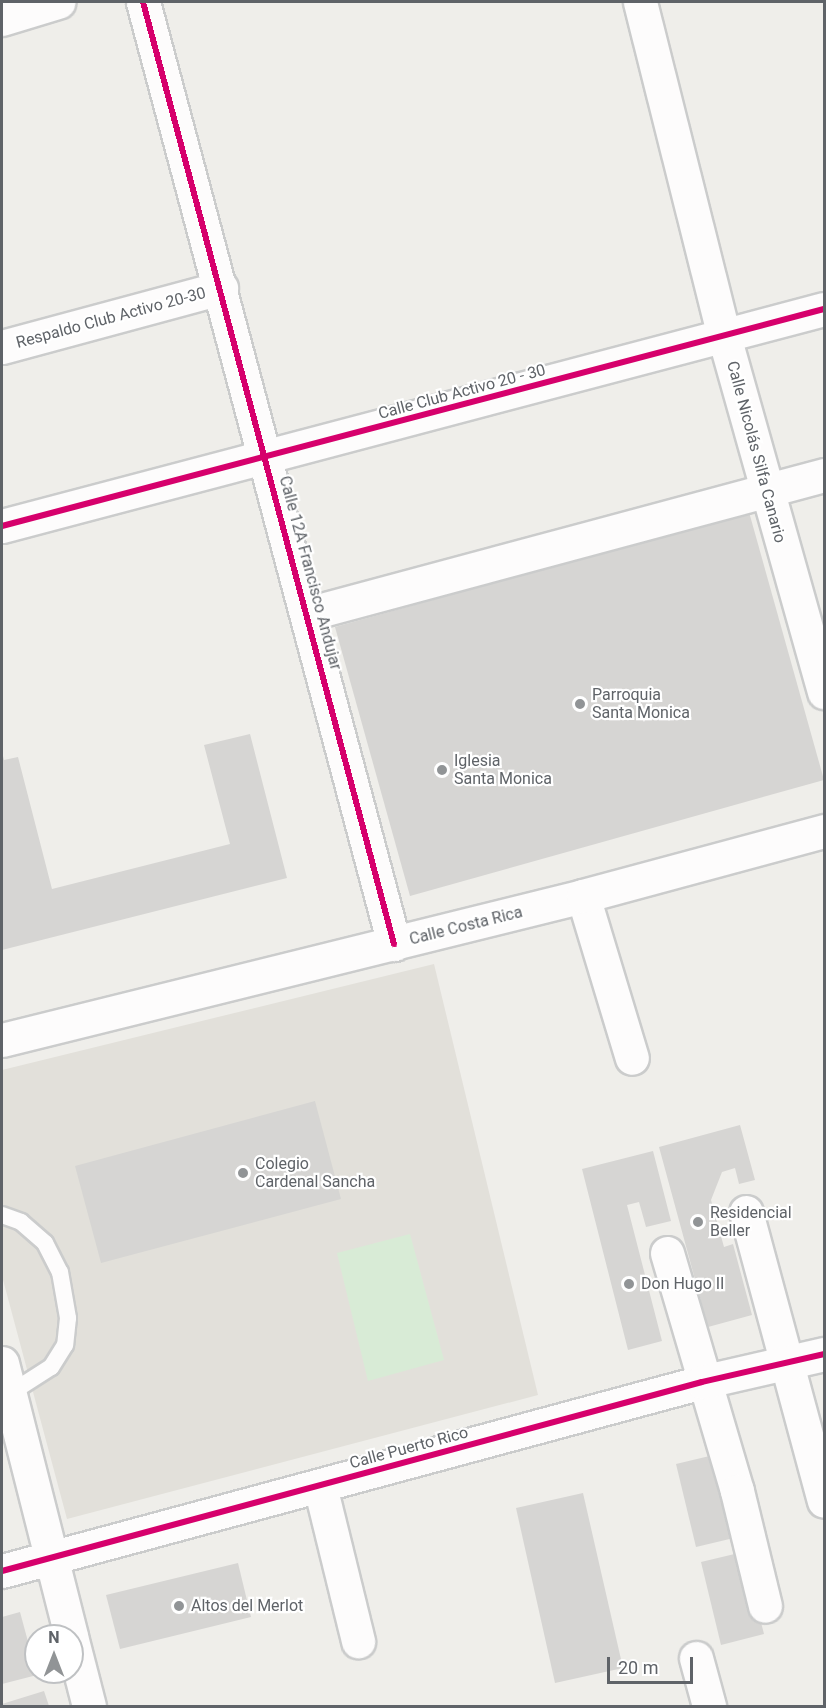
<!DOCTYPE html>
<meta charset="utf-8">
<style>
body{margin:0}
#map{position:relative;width:826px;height:1708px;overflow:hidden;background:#efeeea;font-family:Roboto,sans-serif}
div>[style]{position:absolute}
.education>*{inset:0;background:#e2e0da}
.green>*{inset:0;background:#d8ebd6}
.building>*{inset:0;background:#d6d5d3}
.roads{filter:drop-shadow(2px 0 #cbcccc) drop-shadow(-2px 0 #cbcccc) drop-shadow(0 2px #cbcccc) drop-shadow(0 -2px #cbcccc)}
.service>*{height:16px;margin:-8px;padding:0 8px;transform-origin:8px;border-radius:8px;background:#fdfcfc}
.minor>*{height:33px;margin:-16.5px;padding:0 16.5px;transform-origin:16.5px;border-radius:16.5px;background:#fdfcfc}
.tertiary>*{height:33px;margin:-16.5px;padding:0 16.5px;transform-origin:16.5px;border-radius:16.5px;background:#fdfcfc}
.cycleway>*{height:6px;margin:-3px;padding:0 3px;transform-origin:3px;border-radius:3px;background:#d6006c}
.dots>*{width:16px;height:16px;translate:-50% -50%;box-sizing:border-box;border:3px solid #fff;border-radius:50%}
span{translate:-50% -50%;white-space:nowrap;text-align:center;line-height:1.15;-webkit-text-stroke:4.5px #fff;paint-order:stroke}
.street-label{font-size:16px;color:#5f6368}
.poi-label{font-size:16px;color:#5f6368}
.left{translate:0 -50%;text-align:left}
.frame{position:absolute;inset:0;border:3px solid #5f6368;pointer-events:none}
.north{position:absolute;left:24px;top:1624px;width:60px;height:60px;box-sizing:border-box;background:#fff;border:2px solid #bfc1c3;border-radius:50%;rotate:0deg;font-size:16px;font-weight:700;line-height:24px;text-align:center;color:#5f6368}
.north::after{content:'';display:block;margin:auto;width:21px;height:27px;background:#919496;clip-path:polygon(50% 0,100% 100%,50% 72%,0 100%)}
.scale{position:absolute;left:607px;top:1657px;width:86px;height:27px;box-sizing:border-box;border:3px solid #5f6368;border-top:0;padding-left:8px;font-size:18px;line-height:21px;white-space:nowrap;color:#5f6368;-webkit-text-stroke:4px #fff;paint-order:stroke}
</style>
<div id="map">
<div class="education">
<div style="clip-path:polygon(434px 964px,538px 1395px,67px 1519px,2px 1276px,2px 1070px)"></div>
</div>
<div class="green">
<div style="clip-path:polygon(410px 1234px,444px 1360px,368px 1381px,337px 1253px)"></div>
</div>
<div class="building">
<div style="clip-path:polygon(749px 512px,824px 780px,410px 896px,335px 627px)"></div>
<div style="clip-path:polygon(250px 734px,287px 878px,2px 950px,2px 752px,4px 760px,18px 757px,52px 889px,230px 844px,204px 745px)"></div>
<div style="clip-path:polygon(315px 1101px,341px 1199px,101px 1263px,75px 1166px)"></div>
<div style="clip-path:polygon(740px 1125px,755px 1180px,739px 1184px,735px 1168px,722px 1172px,711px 1200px,724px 1247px,733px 1244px,752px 1315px,708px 1327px,659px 1147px)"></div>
<div style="clip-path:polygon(653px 1151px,671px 1221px,646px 1227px,639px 1202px,627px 1205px,662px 1341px,628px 1350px,582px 1169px)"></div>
<div style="clip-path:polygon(718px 1454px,738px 1537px,696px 1547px,676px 1464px)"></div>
<div style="clip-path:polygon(583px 1493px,623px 1668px,555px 1683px,516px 1508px)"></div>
<div style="clip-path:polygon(743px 1552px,764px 1634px,721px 1645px,701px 1562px)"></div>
<div style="clip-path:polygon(238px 1563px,251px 1617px,120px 1649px,106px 1595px)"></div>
<div style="clip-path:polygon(20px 1612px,37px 1675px,2px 1684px,2px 1617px)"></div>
<div style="clip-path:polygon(44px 1691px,49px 1706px,2px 1706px,2px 1704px)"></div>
</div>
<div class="roads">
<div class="service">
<div style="left:2px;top:1215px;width:20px;rotate:20deg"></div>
<div style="left:21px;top:1222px;width:32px;rotate:41deg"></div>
<div style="left:45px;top:1243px;width:33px;rotate:63deg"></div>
<div style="left:60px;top:1272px;width:47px;rotate:80.1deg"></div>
<div style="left:68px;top:1318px;width:27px;rotate:96deg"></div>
<div style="left:65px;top:1345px;width:26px;rotate:122deg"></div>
<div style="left:51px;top:1367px;width:50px;rotate:147.3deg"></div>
</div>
<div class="minor">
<div style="left:143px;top:2px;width:975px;rotate:75.08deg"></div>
<div style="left:640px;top:2px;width:344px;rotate:75.9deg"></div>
<div style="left:724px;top:336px;width:370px;rotate:74.3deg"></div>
<div style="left:2px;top:19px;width:59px;rotate:-16.9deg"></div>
<div style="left:2px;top:347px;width:227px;rotate:-15.1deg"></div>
<div style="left:2px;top:526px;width:850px;rotate:-14.79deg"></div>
<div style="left:307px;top:614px;width:535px;rotate:-15.05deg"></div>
<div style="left:583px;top:896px;width:169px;rotate:73.2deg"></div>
<div style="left:2px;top:1040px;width:599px;rotate:-13.92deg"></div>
<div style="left:583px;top:896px;width:250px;rotate:-15.1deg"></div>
<div style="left:746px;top:1212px;width:299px;rotate:74.9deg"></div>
<div style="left:667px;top:1253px;width:248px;rotate:73.6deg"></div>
<div style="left:737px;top:1491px;width:118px;rotate:76.3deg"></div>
<div style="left:2px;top:1363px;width:282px;rotate:75.8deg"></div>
<div style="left:320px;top:1486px;width:160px;rotate:76.2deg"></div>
<div style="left:72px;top:1640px;width:68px;rotate:75.6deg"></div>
<div style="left:696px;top:1658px;width:50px;rotate:74.8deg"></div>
</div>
<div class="tertiary">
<div style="left:2px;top:1571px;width:725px;rotate:-15.11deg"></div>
<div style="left:702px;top:1382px;width:125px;rotate:-12.9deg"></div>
</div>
</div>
<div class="cycleway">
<div style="left:143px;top:2px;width:975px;rotate:75.08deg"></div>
<div style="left:2px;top:526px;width:850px;rotate:-14.79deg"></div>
<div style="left:2px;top:1571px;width:725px;rotate:-15.11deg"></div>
<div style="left:702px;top:1382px;width:125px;rotate:-12.9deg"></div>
</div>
<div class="dots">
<div style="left:580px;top:704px;background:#919496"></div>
<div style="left:442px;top:770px;background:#919496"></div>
<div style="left:243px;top:1173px;background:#919496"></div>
<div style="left:698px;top:1222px;background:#919496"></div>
<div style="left:629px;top:1284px;background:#919496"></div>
<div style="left:179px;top:1606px;background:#919496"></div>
</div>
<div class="street-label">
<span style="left:111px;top:318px;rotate:-15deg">Respaldo Club Activo 20-30</span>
<span style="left:462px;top:392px;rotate:-15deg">Calle Club Activo 20 - 30</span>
<span style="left:756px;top:452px;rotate:75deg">Calle Nicolás Silfa Canario</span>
<span style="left:310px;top:573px;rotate:75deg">Calle 12A Francisco Andujar</span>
<span style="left:466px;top:926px;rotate:-14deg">Calle Costa Rica</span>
<span style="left:409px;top:1448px;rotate:-15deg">Calle Puerto Rico</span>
</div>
<div class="poi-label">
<span class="left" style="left:592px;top:704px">Parroquia<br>Santa Monica</span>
<span class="left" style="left:454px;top:770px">Iglesia<br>Santa Monica</span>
<span class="left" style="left:255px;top:1173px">Colegio<br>Cardenal Sancha</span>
<span class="left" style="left:710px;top:1222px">Residencial<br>Beller</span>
<span class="left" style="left:641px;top:1284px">Don Hugo II</span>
<span class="left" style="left:191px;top:1606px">Altos del Merlot</span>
</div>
<div class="frame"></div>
<div class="north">N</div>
<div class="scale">20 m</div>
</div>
